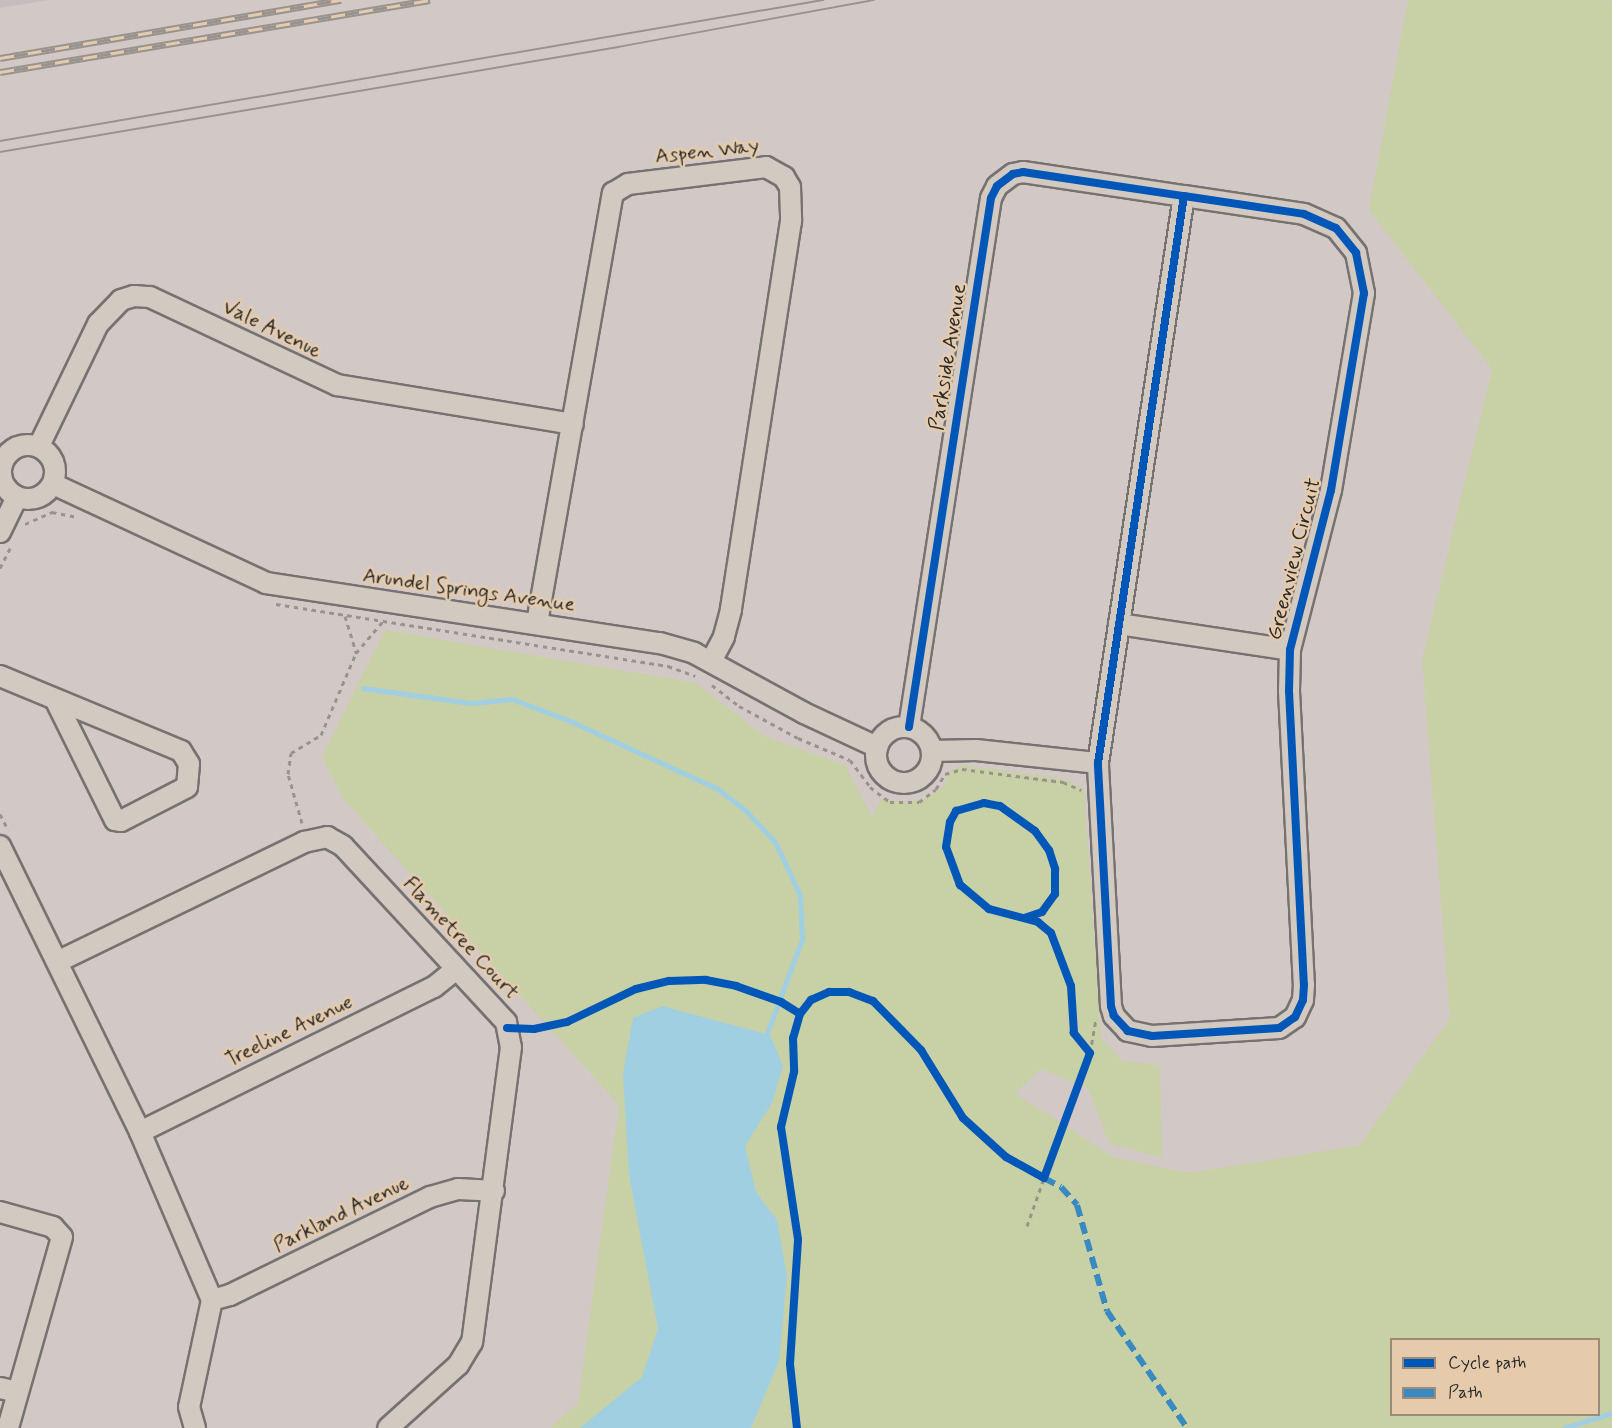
<!DOCTYPE html>
<style>
body{margin:0}
#map{position:relative;width:1612px;height:1428px;overflow:hidden;background:#d2c9c6;font-family:Mynerve,sans-serif}
div>[style]{position:absolute}
.built>*{inset:0;background:#c6bdc0}
.green>*{inset:0;background:#c8d0a5}
.water>*{inset:0;background:#a0cfe1}
.stream>*{height:5px;margin:-2.5px;padding:0 2.5px;transform-origin:2.5px;border-radius:2.5px;background:#a0cfe1}
.path>*{height:3px;margin-top:-1.5px;transform-origin:0;background:repeating-linear-gradient(90deg,#9a938d 0 4.5px,transparent 0 9px)}
.roads{filter:drop-shadow(2px 0 #767271) drop-shadow(-2px 0 #767271) drop-shadow(0 2px #767271) drop-shadow(0 -2px #767271)}
.minor>*{height:20px;margin:-10px;padding:0 10px;transform-origin:10px;border-radius:10px;background:#d2c9c0}
.minor>.ring{margin:-10px;padding:0;box-sizing:content-box;background:none;border:20px solid #d2c9c0;border-radius:50%}
.tram>*{height:1.5px;margin:-0.75px;padding:0 0.75px;transform-origin:0.75px;border-radius:0.75px;background:#9a938d}
.rail>*{height:7px;margin-top:-3.5px;transform-origin:0;background:repeating-linear-gradient(90deg,#e5cbac 0 14px,#9a938d 0 28px);box-sizing:border-box;border-block:2px solid #9a938d}
.quiet>*{height:6px;margin-top:-3px;transform-origin:0;background:repeating-linear-gradient(90deg,#3a8ac2 0 12px,transparent 0 18px)}
.cycleway>*{height:8px;margin:-4px;padding:0 4px;transform-origin:4px;border-radius:4px;background:#0057b8}
span{translate:-50% -50%;white-space:nowrap;text-align:center;line-height:1.15;-webkit-text-stroke:5px #e5cbac;paint-order:stroke}
.street-label{font-size:21px;color:#2b2b2b}
.legend{position:absolute;left:1390px;top:1338px;width:210px;height:78px;box-sizing:border-box;background:#e5cbac;border:2px solid #9b8b78;margin:0;padding:8px 10px;list-style:none;font-size:18px;color:#2b2b2b}
.legend li{display:flex;align-items:center;gap:12px;height:30px}
.legend b{width:30px;border:2px solid #9b8b78}
</style>
<div id="map">
<div class="built">
<div style="clip-path:polygon(0 0,49px 0,0 8px)"></div>
</div>
<div class="green">
<div style="clip-path:polygon(evenodd,1408px 0,1607px 0,1612px 3px,1612px 1428px,550px 1428px,578px 1403px,619px 1105px,344px 800px,322px 757px,385px 630px,696px 683px,764px 736px,845px 765px,872px 817px,882px 799px,910px 802px,928px 797px,943px 787px,949px 772px,962px 765px,1066px 779px,1084px 789px,1101px 1038px,1122px 1061px,1160px 1065px,1162px 1158px,1109px 1143px,1088px 1088px,1041px 1069px,1015px 1093px,1113px 1157px,1189px 1173px,1360px 1145px,1450px 1018px,1422px 660px,1492px 369px,1369px 210px,1408px 0,1392px 1340px,1598px 1340px,1598px 1414px,1392px 1414px,1392px 1340px)"></div>
</div>
<div class="water">
<div style="clip-path:polygon(662px 1006px,770px 1035px,783px 1066px,772px 1103px,745px 1146px,756px 1192px,777px 1220px,787px 1276px,779px 1361px,751px 1428px,580px 1428px,642px 1377px,658px 1329px,629px 1175px,623px 1074px,633px 1018px)"></div>
</div>
<div class="stream">
<div style="left:363px;top:688px;width:109px;rotate:7.9deg"></div>
<div style="left:471px;top:703px;width:41px;rotate:-5.6deg"></div>
<div style="left:512px;top:699px;width:60px;rotate:20.6deg"></div>
<div style="left:568px;top:720px;width:165px;rotate:24.7deg"></div>
<div style="left:718px;top:789px;width:37px;rotate:38deg"></div>
<div style="left:747px;top:812px;width:41px;rotate:47deg"></div>
<div style="left:775px;top:842px;width:59px;rotate:64.7deg"></div>
<div style="left:800px;top:895px;width:44px;rotate:87.4deg"></div>
<div style="left:802px;top:939px;width:109px;rotate:110.4deg"></div>
<div style="left:1564px;top:1428px;width:50px;rotate:-17.4deg"></div>
</div>
<div class="path">
<div style="left:25px;top:524px;width:30px;rotate:-24deg"></div>
<div style="left:52px;top:512px;width:26px;rotate:11deg"></div>
<div style="left:0;top:568px;width:25px;rotate:-63deg"></div>
<div style="left:276px;top:604px;width:397px;rotate:9deg"></div>
<div style="left:668px;top:666px;width:29px;rotate:20deg"></div>
<div style="left:345px;top:616px;width:39px;rotate:73deg"></div>
<div style="left:712px;top:685px;width:34px;rotate:38deg"></div>
<div style="left:739px;top:706px;width:67px;rotate:28.5deg"></div>
<div style="left:798px;top:738px;width:56px;rotate:22.9deg"></div>
<div style="left:850px;top:760px;width:34px;rotate:53deg"></div>
<div style="left:870px;top:787px;width:25px;rotate:37deg"></div>
<div style="left:890px;top:802px;width:29px"></div>
<div style="left:919px;top:802px;width:21px;rotate:-37deg"></div>
<div style="left:936px;top:789px;width:17px;rotate:-59deg"></div>
<div style="left:945px;top:774px;width:18px;rotate:-16deg"></div>
<div style="left:962px;top:769px;width:102px;rotate:7.3deg"></div>
<div style="left:1063px;top:782px;width:20px;rotate:24deg"></div>
<div style="left:0;top:814px;width:18px;rotate:63deg"></div>
<div style="left:302px;top:823px;width:51px;rotate:-105.9deg"></div>
<div style="left:288px;top:774px;width:21px;rotate:-82deg"></div>
<div style="left:291px;top:753px;width:35px;rotate:-31deg"></div>
<div style="left:321px;top:735px;width:89px;rotate:-66.9deg"></div>
<div style="left:356px;top:653px;width:42px;rotate:-49.8deg"></div>
<div style="left:1090px;top:1053px;width:34px;rotate:-80deg"></div>
<div style="left:1027px;top:1226px;width:51px;rotate:-70.5deg"></div>
</div>
<div class="roads">
<div class="minor">
<div class="ring" style="left:1px;top:445px;width:34px;height:34px"></div>
<div style="left:39px;top:446px;width:136px;rotate:-64.2deg"></div>
<div style="left:98px;top:324px;width:33px;rotate:-46deg"></div>
<div style="left:121px;top:300px;width:14px;rotate:-17deg"></div>
<div style="left:134px;top:296px;width:16px;rotate:4deg"></div>
<div style="left:150px;top:297px;width:207px;rotate:25.2deg"></div>
<div style="left:337px;top:385px;width:239px;rotate:9.4deg"></div>
<div style="left:53px;top:484px;width:235px;rotate:24.9deg"></div>
<div style="left:266px;top:583px;width:399px;rotate:8.7deg"></div>
<div style="left:660px;top:643px;width:35px;rotate:16deg"></div>
<div style="left:694px;top:653px;width:125px;rotate:28.6deg"></div>
<div style="left:804px;top:713px;width:81px;rotate:25deg"></div>
<div style="left:0;top:532px;width:39px;rotate:-64deg"></div>
<div style="left:537px;top:623px;width:437px;rotate:-80deg"></div>
<div style="left:613px;top:193px;width:17px;rotate:-31deg"></div>
<div style="left:628px;top:184px;width:139px;rotate:-7deg"></div>
<div style="left:766px;top:167px;width:21px;rotate:29deg"></div>
<div style="left:784px;top:177px;width:12px;rotate:59deg"></div>
<div style="left:790px;top:187px;width:34px;rotate:88deg"></div>
<div style="left:791px;top:221px;width:394px;rotate:98.8deg"></div>
<div style="left:731px;top:610px;width:28px;rotate:105deg"></div>
<div style="left:724px;top:637px;width:27px;rotate:118deg"></div>
<div style="left:1119px;top:624px;width:173px;rotate:8.6deg"></div>
<div style="left:0;top:676px;width:196px;rotate:22.5deg"></div>
<div style="left:181px;top:751px;width:15px;rotate:58deg"></div>
<div style="left:189px;top:764px;width:23px;rotate:95deg"></div>
<div style="left:187px;top:787px;width:74px;rotate:152.7deg"></div>
<div style="left:121px;top:821px;width:6px;rotate:-171deg"></div>
<div style="left:115px;top:820px;width:133px;rotate:-116.4deg"></div>
<div style="left:909px;top:727px;width:535px;rotate:-81.19deg"></div>
<div style="left:991px;top:198px;width:13px;rotate:-63deg"></div>
<div style="left:997px;top:186px;width:20px;rotate:-37deg"></div>
<div style="left:1013px;top:174px;width:10px;rotate:-11deg"></div>
<div style="left:1023px;top:172px;width:163px;rotate:8.5deg"></div>
<div style="left:1184px;top:196px;width:121px;rotate:8.5deg"></div>
<div style="left:1304px;top:214px;width:35px;rotate:24deg"></div>
<div style="left:1336px;top:228px;width:32px;rotate:51deg"></div>
<div style="left:1356px;top:253px;width:41px;rotate:78.7deg"></div>
<div style="left:1364px;top:293px;width:200px;rotate:99.5deg"></div>
<div style="left:1331px;top:490px;width:165px;rotate:104.4deg"></div>
<div style="left:1290px;top:650px;width:41px;rotate:91.4deg"></div>
<div style="left:1289px;top:691px;width:294px;rotate:87.1deg"></div>
<div style="left:1304px;top:985px;width:15px;rotate:94deg"></div>
<div style="left:1303px;top:1000px;width:19px;rotate:115deg"></div>
<div style="left:1295px;top:1017px;width:19px;rotate:145deg"></div>
<div style="left:1279px;top:1028px;width:127px;rotate:176.4deg"></div>
<div style="left:1152px;top:1036px;width:25px;rotate:-168deg"></div>
<div style="left:1128px;top:1031px;width:21px;rotate:-133deg"></div>
<div style="left:1114px;top:1016px;width:10px;rotate:-107deg"></div>
<div style="left:1111px;top:1006px;width:243px;rotate:-93.1deg"></div>
<div style="left:1098px;top:763px;width:573px;rotate:-81.38deg"></div>
<div class="ring" style="left:876px;top:727px;width:36px;height:36px"></div>
<div style="left:932px;top:751px;width:44px;rotate:-1.3deg"></div>
<div style="left:976px;top:750px;width:123px;rotate:6.1deg"></div>
<div style="left:0;top:846px;width:318px;rotate:63.9deg"></div>
<div style="left:140px;top:1132px;width:183px;rotate:66.8deg"></div>
<div style="left:212px;top:1300px;width:109px;rotate:102.1deg"></div>
<div style="left:189px;top:1407px;width:22px;rotate:74deg"></div>
<div style="left:57px;top:962px;width:275px;rotate:-25.9deg"></div>
<div style="left:304px;top:842px;width:24px;rotate:-12deg"></div>
<div style="left:327px;top:837px;width:18px;rotate:29deg"></div>
<div style="left:343px;top:846px;width:240px;rotate:47.2deg"></div>
<div style="left:506px;top:1022px;width:25px;rotate:79deg"></div>
<div style="left:511px;top:1047px;width:298px;rotate:97.5deg"></div>
<div style="left:472px;top:1342px;width:27px;rotate:121deg"></div>
<div style="left:458px;top:1365px;width:94px;rotate:138deg"></div>
<div style="left:140px;top:1132px;width:328px;rotate:-26.3deg"></div>
<div style="left:434px;top:987px;width:28px;rotate:-39deg"></div>
<div style="left:0;top:1212px;width:55px;rotate:15.8deg"></div>
<div style="left:53px;top:1227px;width:13px;rotate:48deg"></div>
<div style="left:62px;top:1237px;width:198px;rotate:105.8deg"></div>
<div style="left:212px;top:1300px;width:19px;rotate:-16deg"></div>
<div style="left:230px;top:1295px;width:223px;rotate:-26.1deg"></div>
<div style="left:430px;top:1197px;width:29px;rotate:-16deg"></div>
<div style="left:458px;top:1189px;width:36px;rotate:3deg"></div>
<div style="left:0;top:1388px;width:18px;rotate:13deg"></div>
</div>
</div>
<div class="tram">
<div style="left:0;top:141px;width:835px;rotate:-9.72deg"></div>
<div style="left:0;top:152px;width:627px;rotate:-9.64deg"></div>
<div style="left:618px;top:47px;width:260px;rotate:-10.4deg"></div>
</div>
<div class="rail">
<div style="left:0;top:58px;width:346px;rotate:-9.7deg"></div>
<div style="left:0;top:72px;width:436px;rotate:-9.5deg"></div>
</div>
<div class="quiet">
<div style="left:1044px;top:1178px;width:19px;rotate:28deg"></div>
<div style="left:1061px;top:1187px;width:24px;rotate:48deg"></div>
<div style="left:1077px;top:1205px;width:110px;rotate:74.2deg"></div>
<div style="left:1107px;top:1311px;width:142px;rotate:55.6deg"></div>
</div>
<div class="cycleway">
<div style="left:909px;top:727px;width:535px;rotate:-81.19deg"></div>
<div style="left:991px;top:198px;width:13px;rotate:-63deg"></div>
<div style="left:997px;top:186px;width:20px;rotate:-37deg"></div>
<div style="left:1013px;top:174px;width:10px;rotate:-11deg"></div>
<div style="left:1023px;top:172px;width:163px;rotate:8.5deg"></div>
<div style="left:1184px;top:196px;width:121px;rotate:8.5deg"></div>
<div style="left:1304px;top:214px;width:35px;rotate:24deg"></div>
<div style="left:1336px;top:228px;width:32px;rotate:51deg"></div>
<div style="left:1356px;top:253px;width:41px;rotate:78.7deg"></div>
<div style="left:1364px;top:293px;width:200px;rotate:99.5deg"></div>
<div style="left:1331px;top:490px;width:165px;rotate:104.4deg"></div>
<div style="left:1290px;top:650px;width:41px;rotate:91.4deg"></div>
<div style="left:1289px;top:691px;width:294px;rotate:87.1deg"></div>
<div style="left:1304px;top:985px;width:15px;rotate:94deg"></div>
<div style="left:1303px;top:1000px;width:19px;rotate:115deg"></div>
<div style="left:1295px;top:1017px;width:19px;rotate:145deg"></div>
<div style="left:1279px;top:1028px;width:127px;rotate:176.4deg"></div>
<div style="left:1152px;top:1036px;width:25px;rotate:-168deg"></div>
<div style="left:1128px;top:1031px;width:21px;rotate:-133deg"></div>
<div style="left:1114px;top:1016px;width:10px;rotate:-107deg"></div>
<div style="left:1111px;top:1006px;width:243px;rotate:-93.1deg"></div>
<div style="left:1098px;top:763px;width:573px;rotate:-81.38deg"></div>
<div style="left:800px;top:1014px;width:18px;rotate:-52deg"></div>
<div style="left:811px;top:1000px;width:20px;rotate:-24deg"></div>
<div style="left:829px;top:992px;width:20px"></div>
<div style="left:849px;top:992px;width:26px;rotate:21deg"></div>
<div style="left:873px;top:1001px;width:69px;rotate:45.6deg"></div>
<div style="left:921px;top:1050px;width:80px;rotate:58.3deg"></div>
<div style="left:963px;top:1118px;width:58px;rotate:42.2deg"></div>
<div style="left:1006px;top:1157px;width:43px;rotate:28.9deg"></div>
<div style="left:1044px;top:1178px;width:133px;rotate:-69.8deg"></div>
<div style="left:1090px;top:1053px;width:26px;rotate:-129deg"></div>
<div style="left:1074px;top:1033px;width:47px;rotate:-93.7deg"></div>
<div style="left:1071px;top:986px;width:57px;rotate:-110.7deg"></div>
<div style="left:1051px;top:933px;width:17px;rotate:-140deg"></div>
<div style="left:1038px;top:922px;width:51px;rotate:-165.1deg"></div>
<div style="left:989px;top:909px;width:38px;rotate:-140deg"></div>
<div style="left:960px;top:885px;width:40px;rotate:-110.2deg"></div>
<div style="left:946px;top:847px;width:25px;rotate:-81deg"></div>
<div style="left:950px;top:822px;width:13px;rotate:-61deg"></div>
<div style="left:956px;top:811px;width:29px;rotate:-16deg"></div>
<div style="left:984px;top:803px;width:16px;rotate:11deg"></div>
<div style="left:1000px;top:806px;width:43px;rotate:35.5deg"></div>
<div style="left:1035px;top:831px;width:24px;rotate:54deg"></div>
<div style="left:1049px;top:850px;width:20px;rotate:72deg"></div>
<div style="left:1055px;top:869px;width:25px;rotate:90deg"></div>
<div style="left:1055px;top:894px;width:22px;rotate:126deg"></div>
<div style="left:1042px;top:912px;width:18px;rotate:161deg"></div>
<div style="left:507px;top:1028px;width:27px;rotate:2deg"></div>
<div style="left:534px;top:1029px;width:34px;rotate:-12deg"></div>
<div style="left:567px;top:1022px;width:76px;rotate:-25.6deg"></div>
<div style="left:636px;top:989px;width:34px;rotate:-14deg"></div>
<div style="left:669px;top:981px;width:37px;rotate:-2deg"></div>
<div style="left:706px;top:980px;width:31px;rotate:11deg"></div>
<div style="left:736px;top:986px;width:48px;rotate:19.6deg"></div>
<div style="left:781px;top:1002px;width:22px;rotate:32deg"></div>
<div style="left:800px;top:1014px;width:25px;rotate:106deg"></div>
<div style="left:793px;top:1038px;width:34px;rotate:88deg"></div>
<div style="left:794px;top:1072px;width:57px;rotate:103.3deg"></div>
<div style="left:781px;top:1127px;width:114px;rotate:81.4deg"></div>
<div style="left:798px;top:1240px;width:124px;rotate:93.7deg"></div>
<div style="left:790px;top:1364px;width:64px;rotate:83.8deg"></div>
</div>
<div class="street-label">
<span style="left:707px;top:151px;rotate:-6deg">Aspen Way</span>
<span style="left:272px;top:329px;rotate:26deg">Vale Avenue</span>
<span style="left:948px;top:357px;rotate:-81deg">Parkside Avenue</span>
<span style="left:1294px;top:559px;rotate:-76deg">Greenview Circuit</span>
<span style="left:469px;top:590px;rotate:8deg">Arundel Springs Avenue</span>
<span style="left:461px;top:938px;rotate:47deg">Flametree Court</span>
<span style="left:289px;top:1031px;rotate:-26deg">Treeline Avenue</span>
<span style="left:341px;top:1214px;rotate:-26deg">Parkland Avenue</span>
</div>
<ul class="legend">
<li><b style="height:8px;background:#0057b8"></b>Cycle path</li>
<li><b style="height:8px;background:#3a8ac2"></b>Path</li>
</ul>
</div>
